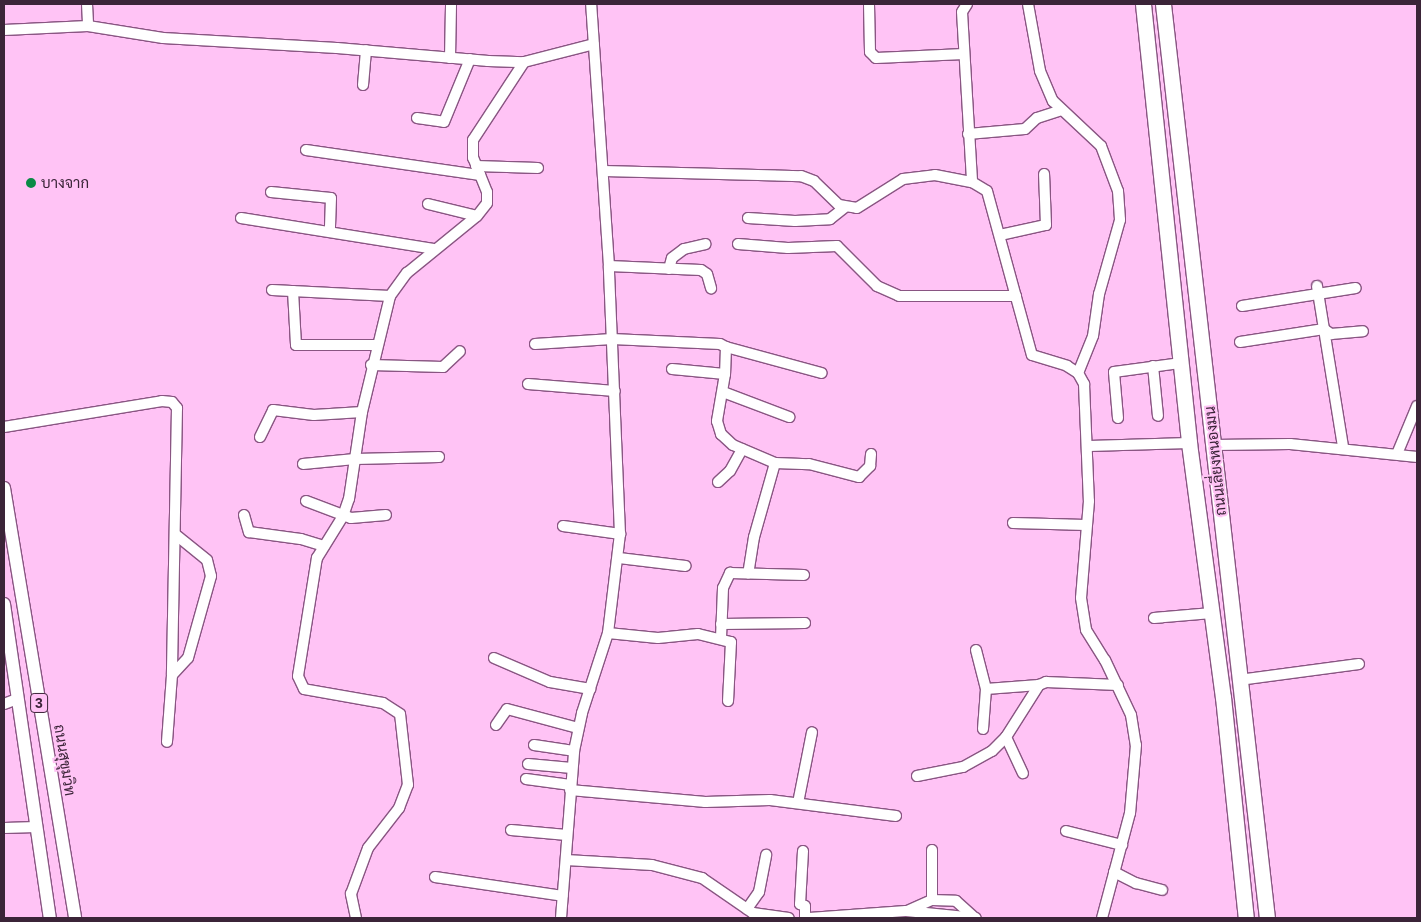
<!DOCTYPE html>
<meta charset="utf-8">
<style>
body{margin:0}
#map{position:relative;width:1421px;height:922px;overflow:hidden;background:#ffc3f5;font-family:Arial,Sarabun,sans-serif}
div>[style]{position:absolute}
.roads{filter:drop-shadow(1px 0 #895582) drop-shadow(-1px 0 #895582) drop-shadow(0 1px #895582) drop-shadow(0 -1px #895582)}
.minor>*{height:10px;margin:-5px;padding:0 5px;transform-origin:5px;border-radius:5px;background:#fff}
.major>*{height:12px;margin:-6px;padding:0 6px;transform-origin:6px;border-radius:6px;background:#fff}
.highway>*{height:15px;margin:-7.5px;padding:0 7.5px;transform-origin:7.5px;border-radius:7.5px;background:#fff}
.dots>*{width:14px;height:14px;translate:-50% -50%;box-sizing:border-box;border:2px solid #ffc3f5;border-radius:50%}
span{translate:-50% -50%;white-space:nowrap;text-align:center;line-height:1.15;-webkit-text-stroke:4px #ffc3f5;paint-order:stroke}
.shield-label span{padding:1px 4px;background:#ffc3f5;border:1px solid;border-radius:4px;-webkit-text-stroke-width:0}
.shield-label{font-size:14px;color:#3b2438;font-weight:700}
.poi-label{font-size:15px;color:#3b2438}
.left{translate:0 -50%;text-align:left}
.street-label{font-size:15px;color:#3b2438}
.frame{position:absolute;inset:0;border:5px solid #3b2438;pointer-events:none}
</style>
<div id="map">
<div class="roads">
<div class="minor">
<div style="left:87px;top:4px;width:22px;rotate:87deg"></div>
<div style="left:869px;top:4px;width:48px;rotate:88.8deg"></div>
<div style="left:870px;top:52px;width:8px;rotate:45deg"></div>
<div style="left:876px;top:58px;width:88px;rotate:-2.6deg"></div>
<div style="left:967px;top:4px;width:9px;rotate:122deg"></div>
<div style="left:962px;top:12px;width:170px;rotate:86.6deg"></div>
<div style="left:1028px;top:4px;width:68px;rotate:79.8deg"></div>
<div style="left:1040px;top:71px;width:33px;rotate:67deg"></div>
<div style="left:1053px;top:101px;width:66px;rotate:43.2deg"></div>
<div style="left:1101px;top:146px;width:48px;rotate:69.3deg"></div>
<div style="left:1118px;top:191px;width:29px;rotate:86deg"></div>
<div style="left:1120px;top:220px;width:77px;rotate:105.8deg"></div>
<div style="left:1099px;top:294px;width:42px;rotate:98.1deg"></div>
<div style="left:1093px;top:336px;width:40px;rotate:112deg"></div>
<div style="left:4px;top:30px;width:84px;rotate:-2.7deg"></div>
<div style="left:88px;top:26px;width:76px;rotate:9.1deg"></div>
<div style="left:163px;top:38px;width:174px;rotate:3.3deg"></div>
<div style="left:337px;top:48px;width:152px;rotate:4.9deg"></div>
<div style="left:488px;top:61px;width:36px;rotate:2deg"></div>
<div style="left:524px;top:62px;width:72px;rotate:-14.4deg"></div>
<div style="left:450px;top:58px;width:54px;rotate:-88.9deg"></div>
<div style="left:363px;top:85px;width:35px;rotate:-85deg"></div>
<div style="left:417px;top:118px;width:27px;rotate:8deg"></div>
<div style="left:444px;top:122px;width:68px;rotate:-67.6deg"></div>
<div style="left:968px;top:134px;width:57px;rotate:-5deg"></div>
<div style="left:1025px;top:129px;width:16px;rotate:-43deg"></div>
<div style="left:1037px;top:118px;width:26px;rotate:-18deg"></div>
<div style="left:306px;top:150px;width:176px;rotate:8.2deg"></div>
<div style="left:476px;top:166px;width:62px;rotate:1.8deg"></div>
<div style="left:604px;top:171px;width:197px;rotate:1.5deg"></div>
<div style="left:801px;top:176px;width:14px;rotate:21deg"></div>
<div style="left:814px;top:181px;width:35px;rotate:44deg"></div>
<div style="left:839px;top:205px;width:18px;rotate:9deg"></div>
<div style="left:857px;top:208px;width:54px;rotate:-32.2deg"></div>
<div style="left:903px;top:179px;width:32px;rotate:-7deg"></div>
<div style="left:935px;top:175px;width:38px;rotate:11deg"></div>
<div style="left:972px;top:182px;width:17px;rotate:31deg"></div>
<div style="left:987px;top:191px;width:170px;rotate:74.7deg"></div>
<div style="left:1032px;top:355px;width:37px;rotate:17deg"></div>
<div style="left:1067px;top:366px;width:13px;rotate:32deg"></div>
<div style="left:1078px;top:373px;width:13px;rotate:61deg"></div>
<div style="left:1084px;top:384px;width:117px;rotate:87.6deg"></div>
<div style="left:1089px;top:501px;width:97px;rotate:94.7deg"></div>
<div style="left:1081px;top:598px;width:32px;rotate:81deg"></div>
<div style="left:1086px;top:630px;width:36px;rotate:58deg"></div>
<div style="left:1105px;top:660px;width:61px;rotate:64.7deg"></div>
<div style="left:1131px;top:715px;width:30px;rotate:81deg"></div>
<div style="left:1136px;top:745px;width:68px;rotate:95deg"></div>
<div style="left:1130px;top:813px;width:109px;rotate:104.9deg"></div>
<div style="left:271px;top:192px;width:60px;rotate:5.7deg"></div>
<div style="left:331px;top:198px;width:32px;rotate:92deg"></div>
<div style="left:428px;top:204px;width:50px;rotate:13.8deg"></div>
<div style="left:241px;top:218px;width:195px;rotate:9.1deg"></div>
<div style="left:748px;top:218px;width:47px;rotate:3.7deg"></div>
<div style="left:795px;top:221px;width:35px;rotate:-3deg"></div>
<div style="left:830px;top:219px;width:18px;rotate:-38deg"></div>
<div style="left:1000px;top:235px;width:47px;rotate:-12.3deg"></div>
<div style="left:1046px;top:225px;width:51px;rotate:-92.2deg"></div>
<div style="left:738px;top:244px;width:50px;rotate:4.6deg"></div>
<div style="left:788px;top:248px;width:49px;rotate:-2.3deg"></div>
<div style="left:837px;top:246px;width:57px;rotate:45deg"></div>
<div style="left:877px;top:286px;width:24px;rotate:24deg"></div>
<div style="left:899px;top:296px;width:117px"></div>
<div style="left:609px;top:266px;width:92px;rotate:2.5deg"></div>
<div style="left:701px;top:270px;width:7px;rotate:34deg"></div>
<div style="left:707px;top:274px;width:15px;rotate:74deg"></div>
<div style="left:669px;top:269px;width:11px;rotate:-75deg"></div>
<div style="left:672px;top:258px;width:15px;rotate:-37deg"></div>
<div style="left:684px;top:249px;width:22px;rotate:-13deg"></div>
<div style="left:1317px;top:286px;width:163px;rotate:80.8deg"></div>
<div style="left:272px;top:290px;width:118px;rotate:2.9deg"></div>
<div style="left:293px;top:291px;width:54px;rotate:86.8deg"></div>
<div style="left:296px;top:345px;width:80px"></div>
<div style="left:1242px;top:306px;width:115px;rotate:-9deg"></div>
<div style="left:1240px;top:342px;width:85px;rotate:-8.8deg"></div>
<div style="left:1324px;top:329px;width:9px;rotate:36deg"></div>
<div style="left:1331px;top:334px;width:32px;rotate:-5deg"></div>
<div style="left:535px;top:344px;width:77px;rotate:-3.7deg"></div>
<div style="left:612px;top:339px;width:108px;rotate:2.7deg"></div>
<div style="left:720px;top:344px;width:7px;rotate:27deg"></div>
<div style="left:726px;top:347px;width:27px;rotate:92deg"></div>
<div style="left:725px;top:374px;width:48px;rotate:99.7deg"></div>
<div style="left:717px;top:421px;width:14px;rotate:73deg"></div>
<div style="left:721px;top:434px;width:16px;rotate:43deg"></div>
<div style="left:733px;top:445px;width:46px;rotate:23.2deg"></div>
<div style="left:775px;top:463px;width:77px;rotate:105.8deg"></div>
<div style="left:754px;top:537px;width:37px;rotate:99deg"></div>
<div style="left:726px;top:347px;width:99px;rotate:15.2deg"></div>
<div style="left:371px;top:365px;width:72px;rotate:1.6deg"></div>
<div style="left:443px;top:367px;width:23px;rotate:-43deg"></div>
<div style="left:1153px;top:366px;width:50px;rotate:84.3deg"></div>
<div style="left:672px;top:369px;width:53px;rotate:5.4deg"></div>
<div style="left:528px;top:384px;width:87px;rotate:4.6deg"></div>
<div style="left:723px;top:392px;width:71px;rotate:20.7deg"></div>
<div style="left:1118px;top:418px;width:46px;rotate:-95deg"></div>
<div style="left:1114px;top:372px;width:68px;rotate:-7.7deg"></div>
<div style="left:4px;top:427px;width:160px;rotate:-9.3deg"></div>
<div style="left:162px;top:401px;width:10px;rotate:6deg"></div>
<div style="left:172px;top:402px;width:8px;rotate:50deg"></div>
<div style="left:177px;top:408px;width:267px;rotate:91.1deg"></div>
<div style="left:172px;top:675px;width:67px;rotate:94.3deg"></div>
<div style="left:260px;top:437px;width:30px;rotate:-64deg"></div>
<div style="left:273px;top:410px;width:41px;rotate:7deg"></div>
<div style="left:314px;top:415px;width:48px;rotate:-3.6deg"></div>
<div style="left:1214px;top:445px;width:76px;rotate:-0.8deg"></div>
<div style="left:1290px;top:444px;width:128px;rotate:5.8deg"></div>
<div style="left:1089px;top:446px;width:100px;rotate:-1.7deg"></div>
<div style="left:1397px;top:454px;width:52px;rotate:-67.4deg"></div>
<div style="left:775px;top:463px;width:34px;rotate:2deg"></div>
<div style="left:809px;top:464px;width:52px;rotate:14.6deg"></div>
<div style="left:859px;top:477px;width:16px;rotate:-45deg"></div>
<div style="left:870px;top:466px;width:12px;rotate:-85deg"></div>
<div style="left:303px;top:464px;width:52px;rotate:-5.5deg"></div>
<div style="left:355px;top:459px;width:84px;rotate:-1.4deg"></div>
<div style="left:718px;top:482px;width:16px;rotate:-43deg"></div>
<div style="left:730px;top:471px;width:25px;rotate:-61deg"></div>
<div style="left:306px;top:501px;width:48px;rotate:20.7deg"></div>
<div style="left:351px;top:518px;width:35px;rotate:-5deg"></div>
<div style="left:244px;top:515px;width:18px;rotate:74deg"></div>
<div style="left:249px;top:532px;width:52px;rotate:7.7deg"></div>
<div style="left:301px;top:539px;width:24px;rotate:17deg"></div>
<div style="left:1013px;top:523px;width:73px;rotate:1.6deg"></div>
<div style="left:563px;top:526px;width:58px;rotate:8deg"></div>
<div style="left:619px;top:558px;width:67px;rotate:6.8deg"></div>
<div style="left:1154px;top:618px;width:58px;rotate:-4.9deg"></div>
<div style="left:721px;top:624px;width:84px;rotate:-0.7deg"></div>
<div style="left:608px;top:633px;width:50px;rotate:5.7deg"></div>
<div style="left:658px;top:638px;width:40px;rotate:-5.7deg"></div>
<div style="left:698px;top:634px;width:34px;rotate:14deg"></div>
<div style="left:731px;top:642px;width:59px;rotate:92.9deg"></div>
<div style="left:721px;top:638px;width:50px;rotate:-87.7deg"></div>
<div style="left:723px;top:588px;width:17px;rotate:-65deg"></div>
<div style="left:730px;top:573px;width:74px;rotate:1.5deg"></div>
<div style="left:976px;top:650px;width:40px;rotate:75.6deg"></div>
<div style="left:986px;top:689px;width:40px;rotate:94.3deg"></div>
<div style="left:494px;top:658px;width:61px;rotate:23.2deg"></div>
<div style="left:550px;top:682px;width:41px;rotate:9.9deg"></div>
<div style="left:172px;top:675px;width:23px;rotate:-47deg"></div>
<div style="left:188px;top:658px;width:85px;rotate:-74.3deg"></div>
<div style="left:211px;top:576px;width:16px;rotate:-104deg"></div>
<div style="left:207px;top:560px;width:40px;rotate:-141deg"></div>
<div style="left:1239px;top:680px;width:121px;rotate:-7.6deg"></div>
<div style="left:986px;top:689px;width:53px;rotate:-4.3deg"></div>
<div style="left:4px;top:704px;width:14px;rotate:-21deg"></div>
<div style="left:496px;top:725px;width:19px;rotate:-55deg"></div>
<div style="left:507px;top:709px;width:73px;rotate:15deg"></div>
<div style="left:1006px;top:737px;width:40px;rotate:65deg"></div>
<div style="left:534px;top:745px;width:40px;rotate:8.5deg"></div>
<div style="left:528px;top:764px;width:44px;rotate:5.2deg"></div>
<div style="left:917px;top:776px;width:47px;rotate:-11.1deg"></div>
<div style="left:963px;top:767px;width:33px;rotate:-29deg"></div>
<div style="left:992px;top:751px;width:20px;rotate:-45deg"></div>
<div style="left:1006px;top:737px;width:62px;rotate:-57.6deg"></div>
<div style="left:1039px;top:685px;width:8px;rotate:-23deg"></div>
<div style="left:1046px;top:682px;width:72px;rotate:2.4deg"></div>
<div style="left:526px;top:779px;width:45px;rotate:7.6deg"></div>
<div style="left:570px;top:790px;width:136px;rotate:5.1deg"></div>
<div style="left:705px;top:802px;width:65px;rotate:-1.8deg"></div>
<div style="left:770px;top:800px;width:127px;rotate:7.2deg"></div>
<div style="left:798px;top:803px;width:72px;rotate:-78.8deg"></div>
<div style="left:4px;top:828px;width:32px;rotate:-2deg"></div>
<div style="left:511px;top:830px;width:56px;rotate:5.1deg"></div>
<div style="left:1066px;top:831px;width:58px;rotate:14deg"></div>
<div style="left:803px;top:851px;width:53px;rotate:93.2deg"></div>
<div style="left:800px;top:904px;width:5px;rotate:22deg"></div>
<div style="left:805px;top:906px;width:12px;rotate:90deg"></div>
<div style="left:566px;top:860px;width:86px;rotate:3.3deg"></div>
<div style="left:652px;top:865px;width:52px;rotate:14.6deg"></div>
<div style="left:702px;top:878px;width:62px;rotate:34.5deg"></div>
<div style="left:753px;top:913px;width:36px;rotate:8deg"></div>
<div style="left:1114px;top:872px;width:25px;rotate:27deg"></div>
<div style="left:1136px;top:883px;width:27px;rotate:15deg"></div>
<div style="left:435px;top:877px;width:129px;rotate:8.4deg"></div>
<div style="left:932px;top:900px;width:50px;rotate:-90deg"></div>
<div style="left:747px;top:909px;width:21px;rotate:-55deg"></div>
<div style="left:759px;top:892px;width:38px;rotate:-79deg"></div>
<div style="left:907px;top:911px;width:27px;rotate:-24deg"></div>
<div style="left:932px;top:900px;width:24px;rotate:2deg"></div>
<div style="left:956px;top:901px;width:25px;rotate:42deg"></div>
<div style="left:356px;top:918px;width:25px;rotate:-102deg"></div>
<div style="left:351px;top:894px;width:49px;rotate:-69.7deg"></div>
<div style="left:368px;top:848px;width:51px;rotate:-52.2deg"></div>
<div style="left:399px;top:808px;width:25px;rotate:-69deg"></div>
<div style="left:408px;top:785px;width:71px;rotate:-96.4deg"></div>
<div style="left:400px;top:714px;width:20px;rotate:-147deg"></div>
<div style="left:383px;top:703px;width:80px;rotate:-170deg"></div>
<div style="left:304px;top:689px;width:14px;rotate:-115deg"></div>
<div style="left:298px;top:676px;width:120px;rotate:-80.9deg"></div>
<div style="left:317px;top:558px;width:49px;rotate:-58.2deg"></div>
<div style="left:343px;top:516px;width:18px;rotate:-71deg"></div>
<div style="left:349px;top:499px;width:88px;rotate:-81.5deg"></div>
<div style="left:362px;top:412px;width:119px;rotate:-76.4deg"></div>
<div style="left:390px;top:296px;width:29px;rotate:-54deg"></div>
<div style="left:407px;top:273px;width:90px;rotate:-39.2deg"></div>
<div style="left:477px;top:216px;width:16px;rotate:-52deg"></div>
<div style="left:487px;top:203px;width:11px;rotate:-90deg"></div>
<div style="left:487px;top:192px;width:37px;rotate:-112deg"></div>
<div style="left:473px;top:158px;width:18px;rotate:-90deg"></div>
<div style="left:473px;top:140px;width:93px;rotate:-56.8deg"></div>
<div style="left:561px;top:918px;width:168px;rotate:-85.5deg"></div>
<div style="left:574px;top:751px;width:39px;rotate:-78deg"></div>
<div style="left:582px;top:713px;width:84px;rotate:-72deg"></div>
<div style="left:608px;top:633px;width:100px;rotate:-83.1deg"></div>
<div style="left:620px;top:534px;width:268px;rotate:-92.4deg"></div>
<div style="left:609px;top:266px;width:263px;rotate:-93.9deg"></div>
<div style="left:809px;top:918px;width:97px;rotate:-4.1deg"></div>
<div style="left:906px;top:911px;width:70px;rotate:5.7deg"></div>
</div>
<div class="major">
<div style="left:4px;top:488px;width:436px;rotate:80.6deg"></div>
<div style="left:4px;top:604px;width:317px;rotate:81.7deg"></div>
</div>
<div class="highway">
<div style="left:1143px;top:4px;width:441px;rotate:84deg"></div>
<div style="left:1189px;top:443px;width:256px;rotate:82.4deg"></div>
<div style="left:1223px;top:697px;width:222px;rotate:84.1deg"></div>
<div style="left:1163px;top:4px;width:920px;rotate:83.51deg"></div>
</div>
</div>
<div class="dots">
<div style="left:31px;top:183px;background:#0a8a45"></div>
</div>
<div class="shield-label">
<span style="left:39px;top:703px">3</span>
</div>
<div class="poi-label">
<span class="left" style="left:41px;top:183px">บางจาก</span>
</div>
<div class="street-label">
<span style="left:1215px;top:461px;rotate:-96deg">ถนนเลี่ยงหนองมน</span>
<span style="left:65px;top:760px;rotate:81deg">ถนนสุขุมวิท</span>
</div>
<div class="frame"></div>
</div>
